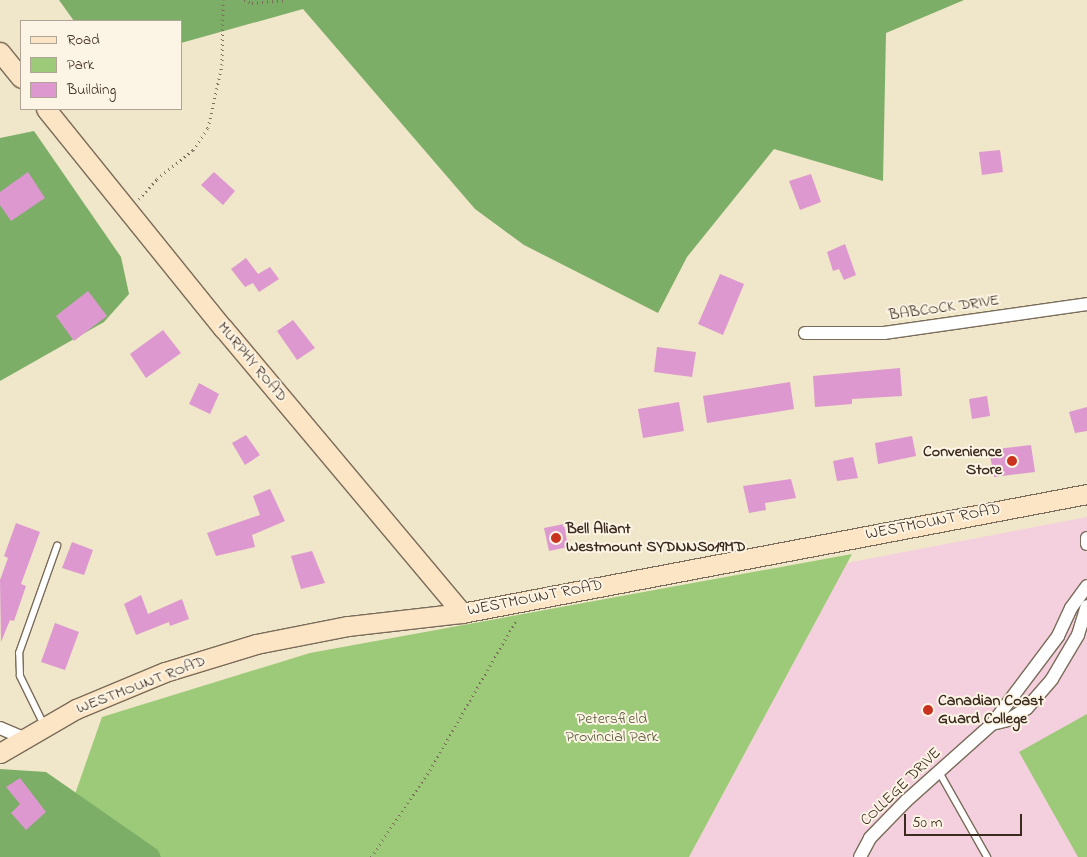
<!DOCTYPE html>
<style>
body{margin:0}
#map{position:relative;width:1087px;height:857px;overflow:hidden;background:#f0e6c9;font-family:"Indie Flower",sans-serif}
div>[style]{position:absolute}
.built>*{inset:0;background:#f4cfde}
.green>*{inset:0;background:#9cca78}
.forest>*{inset:0;background:#7dae68}
.building>*{inset:0;background:#dc98cf}
.path>*{height:3px;margin-top:-1.5px;transform-origin:0;background:repeating-linear-gradient(90deg,#7a6c5a 0 1px,transparent 0 5px)}
.roads{filter:drop-shadow(1px 0 #7a6c5a) drop-shadow(-1px 0 #7a6c5a) drop-shadow(0 1px #7a6c5a) drop-shadow(0 -1px #7a6c5a)}
.lane>*{height:6px;margin:-3px;padding:0 3px;transform-origin:3px;border-radius:3px;background:#fff}
.street>*{height:12px;margin:-6px;padding:0 6px;transform-origin:6px;border-radius:6px;background:#fff}
.secondary>*{height:19px;margin:-9.5px;padding:0 9.5px;transform-origin:9.5px;border-radius:9.5px;background:#fce5c4}
.dots>*{width:14px;height:14px;translate:-50% -50%;box-sizing:border-box;border:2px solid #fcf5e5;border-radius:50%}
span{translate:-50% -50%;white-space:nowrap;text-align:center;line-height:1.15;-webkit-text-stroke:4px #fcf5e5;paint-order:stroke}
.street-label{font-size:16px;color:#3b2a1e}
.poi-label{font-size:16px;color:#3b2a1e;font-weight:700}
.right{translate:-100% -50%;text-align:right}
.left{translate:0 -50%;text-align:left}
.park-label{font-size:16px;color:#585a39}
.legend{position:absolute;left:20px;top:20px;width:162px;height:90px;box-sizing:border-box;background:#fcf5e5;border:1px solid #afa495;margin:0;padding:6px 9px;list-style:none;font-size:15px;color:#3b2a1e}
.legend li{display:flex;align-items:center;gap:10px;height:25px}
.legend b{width:25px;border:1px solid #afa495}
.scale{position:absolute;left:904px;top:814px;width:118px;height:22px;box-sizing:border-box;border:2px solid #3b2a1e;border-top:0;padding-left:6px;font-size:15px;line-height:18px;white-space:nowrap;color:#3b2a1e;-webkit-text-stroke:4px #fcf5e5;paint-order:stroke}
</style>
<div id="map">
<div class="built">
<div style="clip-path:polygon(1087px 517px,1087px 857px,689px 857px,847px 563px)"></div>
</div>
<div class="green">
<div style="clip-path:polygon(852px 554px,689px 857px,53px 857px,102px 717px,310px 653px)"></div>
<div style="clip-path:polygon(1087px 714px,1087px 857px,1078px 857px,1019px 752px)"></div>
</div>
<div class="forest">
<div style="clip-path:polygon(59px 0,964px 0,886px 33px,883px 181px,774px 149px,687px 257px,658px 313px,524px 245px,475px 209px,303px 9px,181px 43px,181px 21px,74px 21px)"></div>
<div style="clip-path:polygon(34px 131px,121px 257px,129px 294px,104px 322px,0 381px,0 138px)"></div>
<div style="clip-path:polygon(0 769px,46px 772px,158px 850px,161px 857px,0 857px)"></div>
</div>
<div class="building">
<div style="clip-path:polygon(1000px 150px,1003px 172px,982px 175px,979px 152px)"></div>
<div style="clip-path:polygon(28px 172px,45px 198px,11px 221px,0 205px,0 192px)"></div>
<div style="clip-path:polygon(214px 172px,235px 191px,223px 205px,201px 185px)"></div>
<div style="clip-path:polygon(811px 174px,821px 202px,800px 210px,789px 181px)"></div>
<div style="clip-path:polygon(845px 244px,856px 275px,844px 280px,839px 269px,833px 271px,827px 252px)"></div>
<div style="clip-path:polygon(246px 258px,258px 274px,270px 267px,279px 279px,259px 292px,253px 283px,245px 287px,231px 269px)"></div>
<div style="clip-path:polygon(720px 274px,744px 284px,723px 335px,698px 324px)"></div>
<div style="clip-path:polygon(88px 291px,107px 316px,74px 341px,56px 316px)"></div>
<div style="clip-path:polygon(293px 320px,315px 348px,297px 360px,277px 331px)"></div>
<div style="clip-path:polygon(163px 330px,181px 353px,146px 378px,130px 354px)"></div>
<div style="clip-path:polygon(657px 347px,696px 352px,692px 377px,654px 372px)"></div>
<div style="clip-path:polygon(900px 368px,902px 396px,852px 399px,852px 404px,815px 407px,813px 376px)"></div>
<div style="clip-path:polygon(790px 382px,794px 409px,707px 423px,703px 396px)"></div>
<div style="clip-path:polygon(199px 383px,219px 394px,210px 414px,189px 404px)"></div>
<div style="clip-path:polygon(987px 396px,990px 416px,972px 419px,969px 399px)"></div>
<div style="clip-path:polygon(679px 402px,684px 431px,643px 438px,638px 409px)"></div>
<div style="clip-path:polygon(1087px 407px,1087px 431px,1075px 433px,1069px 412px)"></div>
<div style="clip-path:polygon(246px 435px,260px 455px,245px 465px,232px 443px)"></div>
<div style="clip-path:polygon(912px 436px,916px 456px,878px 464px,875px 443px)"></div>
<div style="clip-path:polygon(1031px 445px,1035px 472px,994px 477px,989px 450px)"></div>
<div style="clip-path:polygon(853px 457px,858px 478px,837px 481px,833px 461px)"></div>
<div style="clip-path:polygon(791px 479px,796px 498px,765px 503px,766px 510px,749px 513px,743px 486px)"></div>
<div style="clip-path:polygon(270px 489px,285px 521px,252px 535px,255px 547px,216px 556px,207px 533px,260px 515px,253px 496px)"></div>
<div style="clip-path:polygon(16px 523px,40px 532px,21px 584px,26px 586px,14px 621px,10px 620px,1px 642px,0 580px,8px 558px,4px 556px)"></div>
<div style="clip-path:polygon(564px 524px,568px 547px,549px 551px,544px 528px)"></div>
<div style="clip-path:polygon(72px 542px,93px 550px,84px 575px,62px 568px)"></div>
<div style="clip-path:polygon(312px 551px,325px 583px,301px 589px,291px 556px)"></div>
<div style="clip-path:polygon(141px 595px,148px 614px,182px 599px,189px 619px,170px 626px,169px 622px,136px 635px,124px 604px)"></div>
<div style="clip-path:polygon(55px 623px,79px 632px,65px 670px,41px 662px)"></div>
<div style="clip-path:polygon(20px 778px,46px 812px,26px 830px,11px 813px,20px 804px,6px 787px)"></div>
</div>
<div class="path">
<div style="left:244px;top:0;width:9px;rotate:21deg"></div>
<div style="left:252px;top:3px;width:34px;rotate:-5deg"></div>
<div style="left:139px;top:199px;width:27px;rotate:-48deg"></div>
<div style="left:157px;top:179px;width:46px;rotate:-38.9deg"></div>
<div style="left:193px;top:150px;width:27px;rotate:-56deg"></div>
<div style="left:208px;top:128px;width:65px;rotate:-77.5deg"></div>
<div style="left:222px;top:65px;width:65px;rotate:-89.1deg"></div>
<div style="left:371px;top:857px;width:105px;rotate:-55.9deg"></div>
<div style="left:430px;top:770px;width:174px;rotate:-60.1deg"></div>
</div>
<div class="roads">
<div class="lane">
<div style="left:44px;top:725px;width:55px;rotate:-116.1deg"></div>
<div style="left:20px;top:676px;width:23px;rotate:-92deg"></div>
<div style="left:19px;top:653px;width:114px;rotate:-70.4deg"></div>
<div style="left:939px;top:772px;width:98px;rotate:60.5deg"></div>
</div>
<div class="street">
<div style="left:805px;top:333px;width:79px"></div>
<div style="left:884px;top:333px;width:205px;rotate:-8.1deg"></div>
<div style="left:1087px;top:538px;width:6px;rotate:90deg"></div>
<div style="left:992px;top:724px;width:16px;rotate:-14deg"></div>
<div style="left:1008px;top:720px;width:22px;rotate:-32deg"></div>
<div style="left:1027px;top:708px;width:38px;rotate:-49deg"></div>
<div style="left:1052px;top:679px;width:51px;rotate:-59.4deg"></div>
<div style="left:1078px;top:635px;width:30px;rotate:-73deg"></div>
<div style="left:0;top:728px;width:25px;rotate:23deg"></div>
<div style="left:860px;top:857px;width:21px;rotate:-62deg"></div>
<div style="left:870px;top:838px;width:52px;rotate:-45.8deg"></div>
<div style="left:906px;top:801px;width:115px;rotate:-41.8deg"></div>
<div style="left:992px;top:724px;width:110px;rotate:-53.1deg"></div>
<div style="left:1058px;top:636px;width:31px;rotate:-65deg"></div>
<div style="left:1071px;top:608px;width:27px;rotate:-54deg"></div>
</div>
<div class="secondary">
<div style="left:0;top:52px;width:33px;rotate:51deg"></div>
<div style="left:46px;top:109px;width:282px;rotate:51.1deg"></div>
<div style="left:223px;top:328px;width:372px;rotate:50deg"></div>
<div style="left:0;top:753px;width:88px;rotate:-30.1deg"></div>
<div style="left:76px;top:709px;width:96px;rotate:-22.6deg"></div>
<div style="left:165px;top:672px;width:95px;rotate:-17.1deg"></div>
<div style="left:256px;top:644px;width:94px;rotate:-11.1deg"></div>
<div style="left:348px;top:626px;width:115px;rotate:-6.5deg"></div>
<div style="left:462px;top:613px;width:636px;rotate:-10.78deg"></div>
</div>
</div>
<div class="dots">
<div style="left:1012px;top:461px;background:#c8321e"></div>
<div style="left:556px;top:538px;background:#c8321e"></div>
<div style="left:928px;top:710px;background:#c8321e"></div>
</div>
<div class="street-label">
<span style="left:944px;top:308px;rotate:-8deg">BABCOCK DRIVE</span>
<span style="left:252px;top:362px;rotate:50deg">MURPHY ROAD</span>
<span style="left:933px;top:522px;rotate:-11deg">WESTMOUNT ROAD</span>
<span style="left:535px;top:598px;rotate:-11deg">WESTMOUNT ROAD</span>
<span style="left:141px;top:685px;rotate:-21deg">WESTMOUNT ROAD</span>
<span style="left:901px;top:787px;rotate:-44deg">COLLEGE DRIVE</span>
</div>
<div class="poi-label">
<span class="right" style="left:1002px;top:461px">Convenience<br>Store</span>
<span class="left" style="left:566px;top:538px">Bell Aliant<br>Westmount SYDNNS019MD</span>
<span class="left" style="left:938px;top:710px">Canadian Coast<br>Guard College</span>
</div>
<div class="park-label">
<span style="left:612px;top:728px">Petersfield<br>Provincial Park</span>
</div>
<ul class="legend">
<li><b style="height:6px;background:#fce5c4"></b>Road</li>
<li><b style="height:14px;background:#9cca78"></b>Park</li>
<li><b style="height:14px;background:#dc98cf"></b>Building</li>
</ul>
<div class="scale">50 m</div>
</div>
